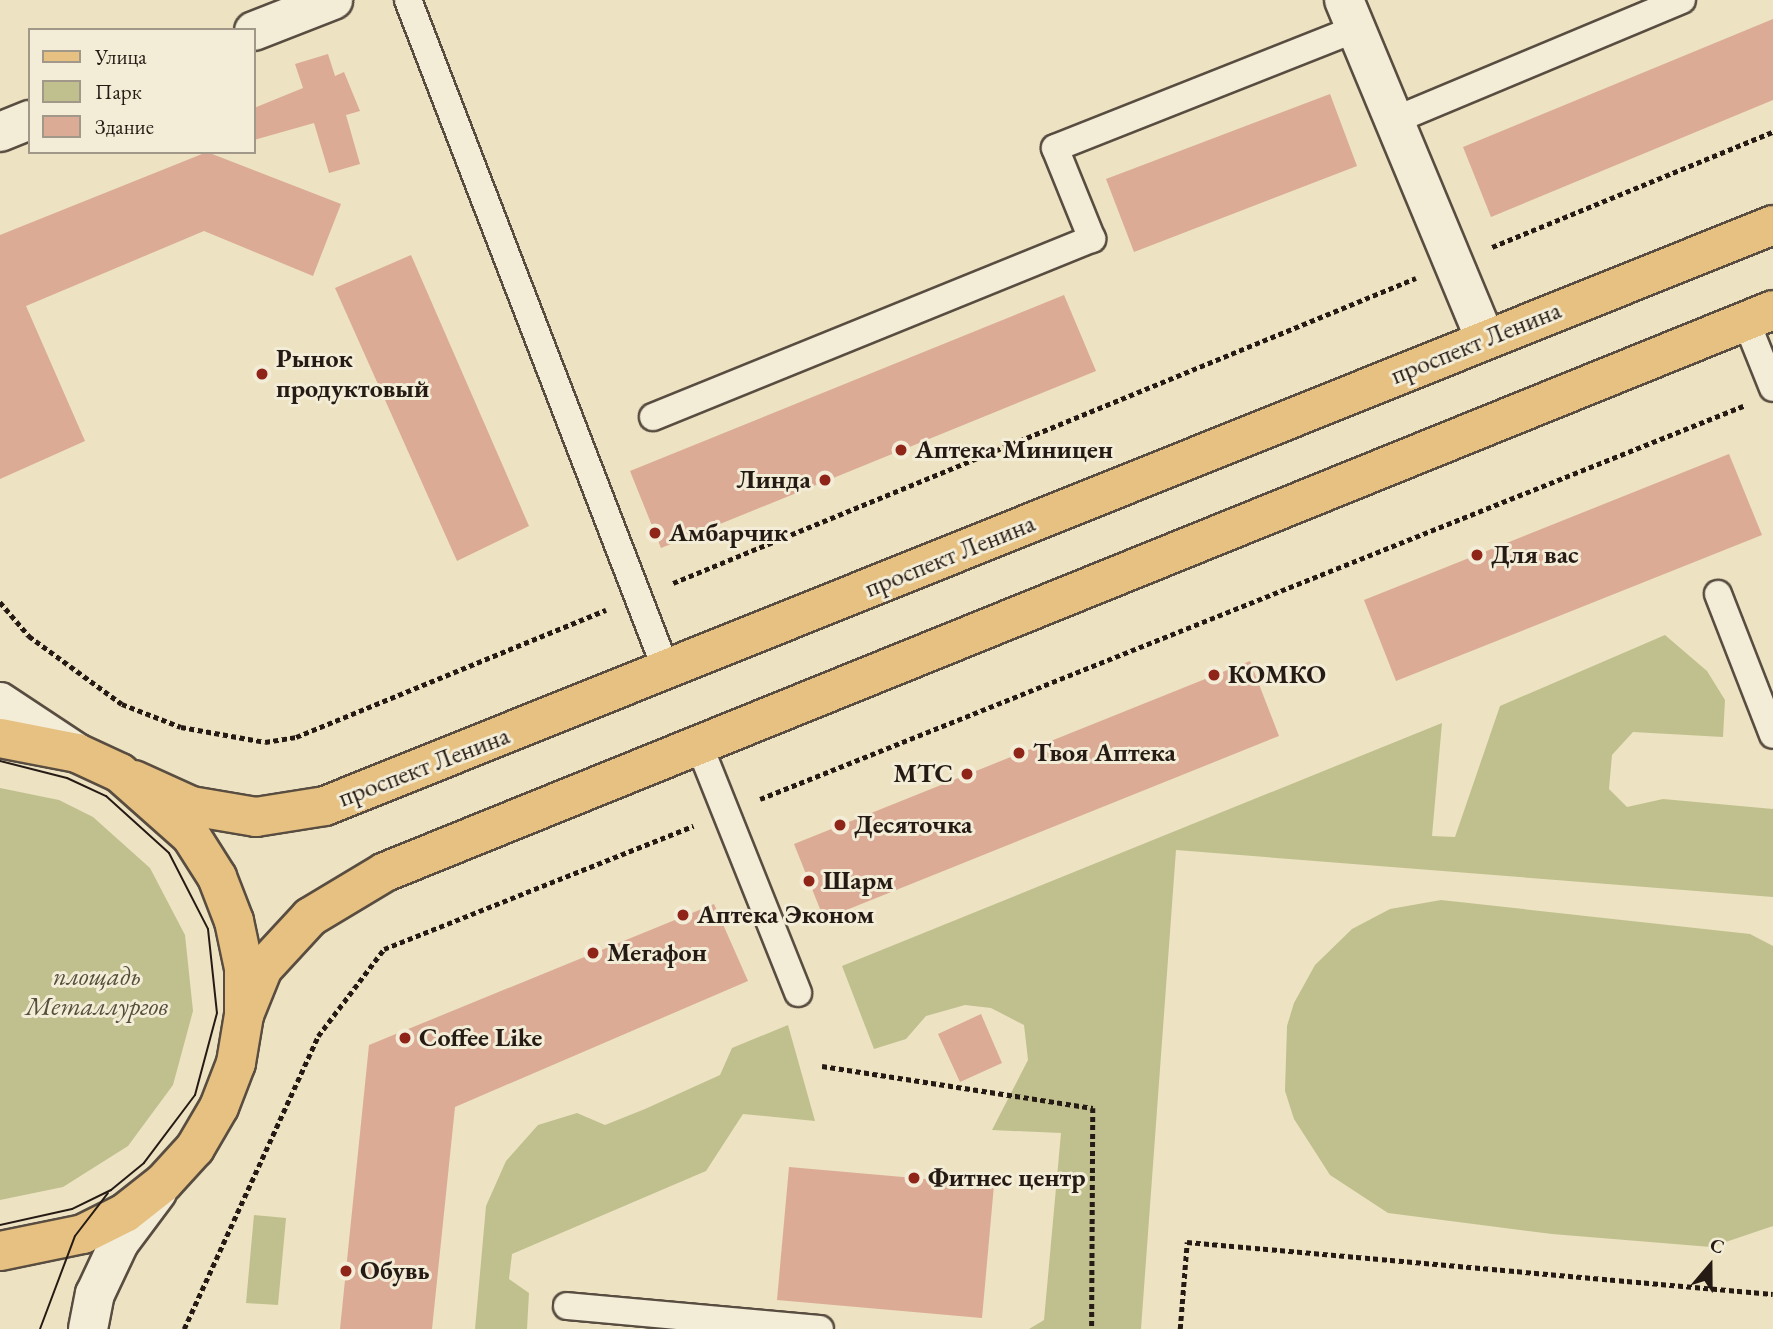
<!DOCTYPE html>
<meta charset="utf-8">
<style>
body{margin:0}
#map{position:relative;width:1773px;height:1329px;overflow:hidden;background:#ede2c2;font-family:"EB Garamond",serif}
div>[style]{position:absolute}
.green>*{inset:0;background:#c0c08e}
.building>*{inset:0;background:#dbab96}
.path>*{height:4.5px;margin-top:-2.25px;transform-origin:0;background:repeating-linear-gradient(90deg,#261b14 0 5px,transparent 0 8.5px)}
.roads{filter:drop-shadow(2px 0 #584d40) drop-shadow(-2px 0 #584d40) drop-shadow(0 2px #584d40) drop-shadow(0 -2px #584d40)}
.service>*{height:26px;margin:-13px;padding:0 13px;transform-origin:13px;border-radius:13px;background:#f3ecd7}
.minor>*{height:38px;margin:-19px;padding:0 19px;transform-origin:19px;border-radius:19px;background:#f3ecd7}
.tertiary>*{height:38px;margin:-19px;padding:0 19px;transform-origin:19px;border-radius:19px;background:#f3ecd7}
.secondary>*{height:38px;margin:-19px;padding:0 19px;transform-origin:19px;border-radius:19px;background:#f3ecd7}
.primary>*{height:38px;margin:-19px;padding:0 19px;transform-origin:19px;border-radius:19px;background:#e6c181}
.trunk>*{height:38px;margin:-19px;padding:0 19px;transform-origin:19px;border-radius:19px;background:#e6c181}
.tram>*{height:2px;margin:-1px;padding:0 1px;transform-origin:1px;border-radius:1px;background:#261b14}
.dots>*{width:19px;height:19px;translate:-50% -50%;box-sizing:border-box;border:4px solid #f3ecd7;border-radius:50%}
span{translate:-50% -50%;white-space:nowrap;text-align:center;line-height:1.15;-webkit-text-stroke:6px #f3ecd7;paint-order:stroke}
.street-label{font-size:26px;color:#261b14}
.poi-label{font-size:26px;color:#261b14;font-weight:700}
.left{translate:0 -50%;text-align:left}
.right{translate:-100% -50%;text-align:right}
.park-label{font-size:26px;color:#544d39;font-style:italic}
.legend{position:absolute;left:28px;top:28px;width:228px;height:126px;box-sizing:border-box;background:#f3ecd7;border:2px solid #a19889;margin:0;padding:9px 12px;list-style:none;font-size:21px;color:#261b14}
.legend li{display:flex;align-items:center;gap:14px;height:35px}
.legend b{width:35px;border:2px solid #a19889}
.north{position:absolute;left:1675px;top:1231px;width:70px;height:70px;-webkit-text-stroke:5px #f3ecd7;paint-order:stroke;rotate:20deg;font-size:19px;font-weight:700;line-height:28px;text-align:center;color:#261b14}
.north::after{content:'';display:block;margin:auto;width:24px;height:32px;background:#261b14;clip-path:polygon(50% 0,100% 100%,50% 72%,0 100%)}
</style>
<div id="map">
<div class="green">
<div style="clip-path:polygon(1665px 635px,1707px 671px,1725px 700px,1723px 737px,1633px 732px,1612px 755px,1609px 789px,1627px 807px,1663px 799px,1773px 809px,1773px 897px,1176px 850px,1141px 1329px,1029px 1329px,1044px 1320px,1061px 1133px,992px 1130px,1028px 1060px,1024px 1025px,991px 1008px,965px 1005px,926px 1016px,906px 1039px,874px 1049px,842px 966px,1442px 723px,1432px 836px,1455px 837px,1500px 706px)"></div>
<div style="clip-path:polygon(0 788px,59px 800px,93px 817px,150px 868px,185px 935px,193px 1011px,173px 1085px,128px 1146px,63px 1187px,0 1200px)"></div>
<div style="clip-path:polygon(1441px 900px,1750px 934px,1773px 946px,1773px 1226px,1711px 1247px,1552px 1234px,1388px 1213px,1330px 1175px,1294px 1119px,1285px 1091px,1287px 1026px,1294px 1003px,1315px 965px,1352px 929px,1390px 909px)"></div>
<div style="clip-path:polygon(788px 1025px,815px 1121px,743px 1114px,706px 1171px,512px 1254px,509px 1279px,529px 1293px,527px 1329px,475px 1329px,486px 1206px,506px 1161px,538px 1125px,577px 1113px,605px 1125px,645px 1109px,720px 1075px,732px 1048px)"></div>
<div style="clip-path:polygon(254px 1215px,286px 1218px,278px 1305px,246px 1303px)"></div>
</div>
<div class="building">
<div style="clip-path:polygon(1773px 19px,1773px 100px,1491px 217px,1463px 147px)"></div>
<div style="clip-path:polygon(328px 54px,335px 76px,344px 72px,360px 111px,346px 115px,360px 164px,329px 173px,314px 123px,254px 140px,254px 108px,303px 88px,295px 64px)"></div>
<div style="clip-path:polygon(1330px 94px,1357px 166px,1134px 252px,1106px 179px)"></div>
<div style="clip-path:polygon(207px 152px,341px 204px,313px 276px,204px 231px,26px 306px,85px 441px,0 479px,0 235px)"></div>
<div style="clip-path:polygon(411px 255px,529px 526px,457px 561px,335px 288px)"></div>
<div style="clip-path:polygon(1064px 295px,1096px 371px,661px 548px,630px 471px)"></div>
<div style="clip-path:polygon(1729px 454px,1762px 535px,1396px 681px,1364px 600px)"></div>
<div style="clip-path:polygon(1250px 661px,1279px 736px,824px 919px,794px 844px)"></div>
<div style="clip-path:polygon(714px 904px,748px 981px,455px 1107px,432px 1329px,340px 1329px,369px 1045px)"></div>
<div style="clip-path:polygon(981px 1014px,1002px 1063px,960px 1082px,938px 1034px)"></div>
<div style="clip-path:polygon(789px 1167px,994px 1185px,982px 1318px,777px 1300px)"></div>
</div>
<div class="path">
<div style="left:1492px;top:247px;width:304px;rotate:-22.3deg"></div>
<div style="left:673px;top:583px;width:803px;rotate:-22.32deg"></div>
<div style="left:0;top:602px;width:45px;rotate:49.5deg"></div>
<div style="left:29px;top:636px;width:115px;rotate:36.2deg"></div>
<div style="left:122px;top:704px;width:63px;rotate:21.3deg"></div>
<div style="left:181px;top:727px;width:85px;rotate:10.1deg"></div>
<div style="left:265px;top:742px;width:31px;rotate:-9deg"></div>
<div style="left:296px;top:737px;width:335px;rotate:-22.3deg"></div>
<div style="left:760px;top:799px;width:1059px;rotate:-21.79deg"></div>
<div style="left:822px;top:1066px;width:274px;rotate:8.8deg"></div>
<div style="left:1093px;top:1108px;width:221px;rotate:90.3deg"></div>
<div style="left:184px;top:1329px;width:322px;rotate:-65.4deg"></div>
<div style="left:318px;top:1036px;width:109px;rotate:-52.8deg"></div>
<div style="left:384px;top:949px;width:333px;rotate:-21.7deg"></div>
<div style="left:1180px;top:1329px;width:87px;rotate:-85.4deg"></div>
<div style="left:1187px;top:1242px;width:588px;rotate:5.07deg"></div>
</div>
<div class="roads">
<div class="service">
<div style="left:408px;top:0;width:720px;rotate:68.92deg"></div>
<div style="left:1395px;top:120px;width:311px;rotate:-22.7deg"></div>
<div style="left:1746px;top:321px;width:72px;rotate:68.1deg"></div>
<div style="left:653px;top:417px;width:474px;rotate:-22.1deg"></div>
<div style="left:1092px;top:239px;width:98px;rotate:-112.1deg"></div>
<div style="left:1055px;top:148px;width:324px;rotate:-21.6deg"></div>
<div style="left:1718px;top:594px;width:151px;rotate:68.7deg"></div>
<div style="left:699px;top:745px;width:267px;rotate:68.2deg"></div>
<div style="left:567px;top:1306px;width:254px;rotate:5.2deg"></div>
</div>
<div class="minor">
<div style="left:1344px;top:0;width:367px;rotate:67.4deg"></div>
<div style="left:254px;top:31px;width:85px;rotate:-21.4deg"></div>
<div style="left:0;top:132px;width:32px;rotate:-22deg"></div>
</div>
<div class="tertiary">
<div style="left:0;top:702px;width:92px;rotate:33.5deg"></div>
</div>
<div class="secondary">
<div style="left:88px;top:1329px;width:36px;rotate:-79deg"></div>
<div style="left:95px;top:1294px;width:56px;rotate:-64.8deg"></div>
<div style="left:119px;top:1243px;width:64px;rotate:-53.3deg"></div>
</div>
<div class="primary">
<div style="left:134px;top:780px;width:63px;rotate:24.5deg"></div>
<div style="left:191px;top:806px;width:66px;rotate:9.6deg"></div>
<div style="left:256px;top:817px;width:70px;rotate:-9.1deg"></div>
<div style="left:325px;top:806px;width:1560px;rotate:-21.86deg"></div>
<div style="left:244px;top:1015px;width:51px;rotate:-68deg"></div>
<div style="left:263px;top:968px;width:69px;rotate:-47.3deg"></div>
<div style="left:310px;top:917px;width:87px;rotate:-31deg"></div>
<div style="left:385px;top:872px;width:1497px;rotate:-22.04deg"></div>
</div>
<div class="trunk">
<div style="left:0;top:738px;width:78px;rotate:11deg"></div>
<div style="left:77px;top:753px;width:47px;rotate:24.9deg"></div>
<div style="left:120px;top:773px;width:95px;rotate:41.6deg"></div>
<div style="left:191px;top:836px;width:49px;rotate:57.6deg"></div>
<div style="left:217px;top:877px;width:47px;rotate:68.9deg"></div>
<div style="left:234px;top:921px;width:48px;rotate:78deg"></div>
<div style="left:244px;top:968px;width:47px;rotate:90deg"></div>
<div style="left:244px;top:1015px;width:49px;rotate:99.5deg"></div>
<div style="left:236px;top:1063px;width:47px;rotate:111.1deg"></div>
<div style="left:219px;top:1107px;width:48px;rotate:120.3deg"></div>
<div style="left:195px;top:1148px;width:47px;rotate:132.4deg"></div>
<div style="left:163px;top:1183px;width:48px;rotate:141.7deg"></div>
<div style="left:125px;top:1213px;width:47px;rotate:153.4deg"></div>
<div style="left:83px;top:1234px;width:85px;rotate:168.4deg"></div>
</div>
</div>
<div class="tram">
<div style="left:0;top:761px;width:69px;rotate:14.2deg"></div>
<div style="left:67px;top:778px;width:43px;rotate:24.8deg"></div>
<div style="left:106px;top:796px;width:85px;rotate:42.1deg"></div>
<div style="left:169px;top:853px;width:85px;rotate:62.8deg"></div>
<div style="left:208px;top:929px;width:84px;rotate:83.9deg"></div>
<div style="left:217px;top:1013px;width:85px;rotate:105deg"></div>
<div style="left:195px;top:1095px;width:85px;rotate:126.9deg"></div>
<div style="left:144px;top:1163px;width:43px;rotate:140.7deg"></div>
<div style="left:111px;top:1190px;width:43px;rotate:154deg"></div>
<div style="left:72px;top:1209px;width:74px;rotate:167.5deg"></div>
<div style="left:40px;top:1329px;width:99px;rotate:-69.4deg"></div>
<div style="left:75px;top:1236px;width:54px;rotate:-52.5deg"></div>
</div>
<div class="dots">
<div style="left:262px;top:374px;background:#8f2418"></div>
<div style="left:901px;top:450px;background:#8f2418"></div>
<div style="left:825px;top:480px;background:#8f2418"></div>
<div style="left:655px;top:533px;background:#8f2418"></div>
<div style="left:1477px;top:555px;background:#8f2418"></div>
<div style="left:1214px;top:675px;background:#8f2418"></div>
<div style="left:1019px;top:753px;background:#8f2418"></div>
<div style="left:967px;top:774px;background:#8f2418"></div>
<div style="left:840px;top:825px;background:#8f2418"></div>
<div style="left:809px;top:881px;background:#8f2418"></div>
<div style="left:683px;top:915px;background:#8f2418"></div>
<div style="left:593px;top:953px;background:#8f2418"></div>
<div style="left:405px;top:1038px;background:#8f2418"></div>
<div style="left:914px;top:1178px;background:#8f2418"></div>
<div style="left:346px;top:1271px;background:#8f2418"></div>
</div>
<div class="street-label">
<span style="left:1476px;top:343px;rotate:-22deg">проспект Ленина</span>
<span style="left:950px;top:556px;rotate:-22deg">проспект Ленина</span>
<span style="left:424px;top:767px;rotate:-21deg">проспект Ленина</span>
</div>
<div class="poi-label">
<span class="left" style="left:276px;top:374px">Рынок<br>продуктовый</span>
<span class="left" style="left:915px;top:450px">Аптека Миницен</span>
<span class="right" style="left:811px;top:480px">Линда</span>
<span class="left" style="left:669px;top:533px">Амбарчик</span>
<span class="left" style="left:1491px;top:555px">Для вас</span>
<span class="left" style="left:1228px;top:675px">КОМКО</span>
<span class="left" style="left:1033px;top:753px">Твоя Аптека</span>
<span class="right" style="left:953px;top:774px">МТС</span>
<span class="left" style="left:854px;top:825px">Десяточка</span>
<span class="left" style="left:823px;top:881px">Шарм</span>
<span class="left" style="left:697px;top:915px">Аптека Эконом</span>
<span class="left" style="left:607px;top:953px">Мегафон</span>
<span class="left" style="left:419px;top:1038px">Coffee Like</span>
<span class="left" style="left:928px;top:1178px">Фитнес центр</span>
<span class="left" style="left:360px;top:1271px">Обувь</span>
</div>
<div class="park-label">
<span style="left:97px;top:992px">площадь<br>Металлургов</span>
</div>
<ul class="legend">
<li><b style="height:9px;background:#e6c181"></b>Улица</li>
<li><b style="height:19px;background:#c0c08e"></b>Парк</li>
<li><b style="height:19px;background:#dbab96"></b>Здание</li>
</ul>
<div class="north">С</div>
</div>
